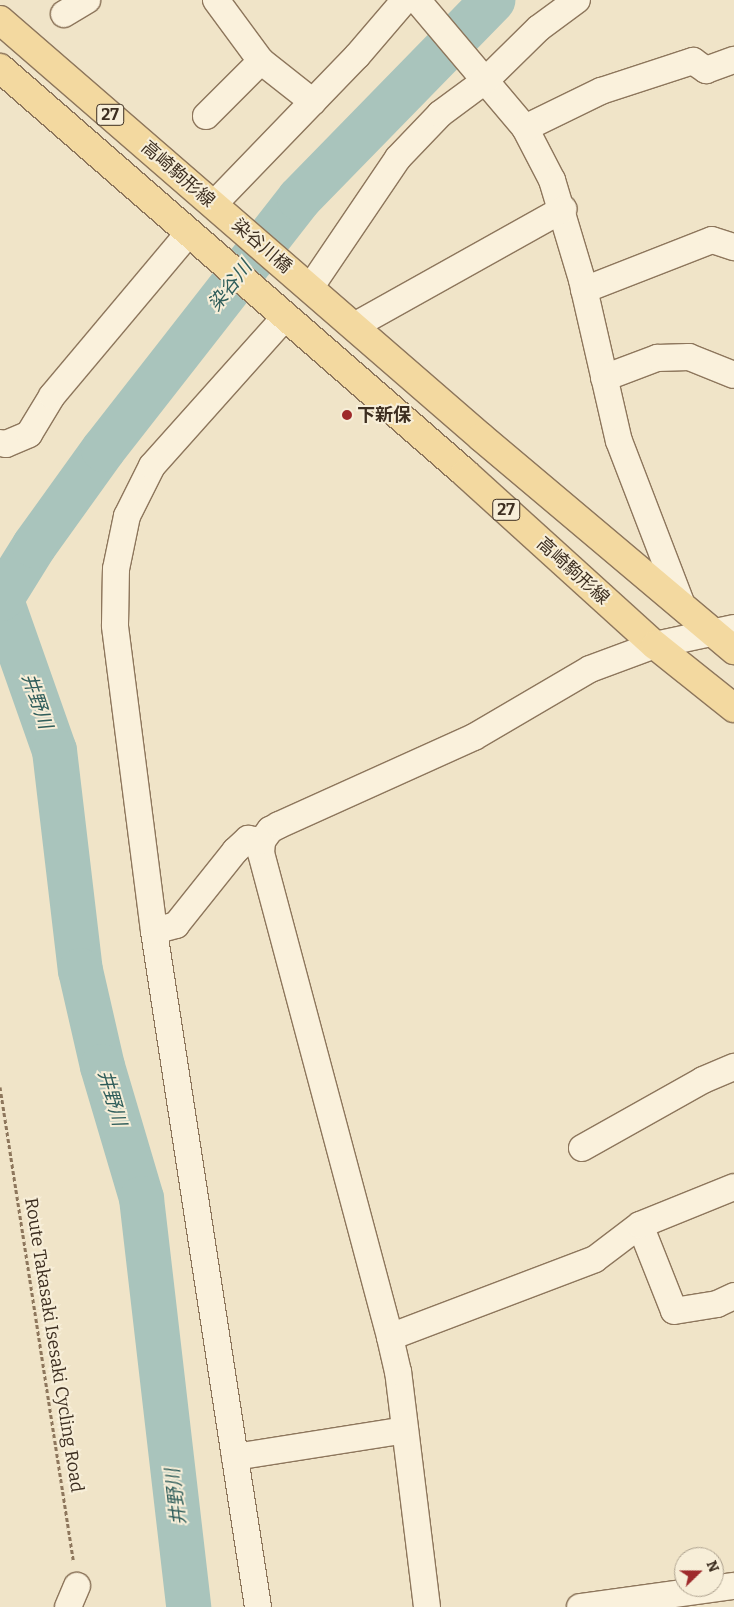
<!DOCTYPE html>
<meta charset="utf-8">
<style>
body{margin:0}
#map{position:relative;width:734px;height:1607px;overflow:hidden;background:#f0e4c8;font-family:Bitter,"Noto Sans JP",serif}
div>[style]{position:absolute}
.river>*{height:45px;margin:-22.5px;padding:0 22.5px;transform-origin:22.5px;border-radius:22.5px;background:#a9c4bc}
.path>*{height:3px;margin-top:-1.5px;transform-origin:0;background:repeating-linear-gradient(90deg,#8d765c 0 4px,transparent 0 6.5px)}
.roads{filter:drop-shadow(1px 0 #8d765c) drop-shadow(-1px 0 #8d765c) drop-shadow(0 1px #8d765c) drop-shadow(0 -1px #8d765c)}
.minor>*{height:26px;margin:-13px;padding:0 13px;transform-origin:13px;border-radius:13px;background:#faf1dc}
.major>*{height:28px;margin:-14px;padding:0 14px;transform-origin:14px;border-radius:14px;background:#f3d9a0}
.dots>*{width:14px;height:14px;translate:-50% -50%;box-sizing:border-box;border:2px solid #f7eed8;border-radius:50%}
span{translate:-50% -50%;white-space:nowrap;text-align:center;line-height:1.15;-webkit-text-stroke:4px #f7eed8;paint-order:stroke}
.shield-label span{padding:1px 4px;background:#f7eed8;border:1px solid;border-radius:4px;-webkit-text-stroke-width:0}
.shield-label{font-size:16px;color:#3d2e20;font-weight:700}
.street-label{font-size:18px;color:#3d2e20}
.poi-label{font-size:18px;color:#3d2e20;font-weight:700}
.left{translate:0 -50%;text-align:left}
.water-label{font-size:19px;color:#2f5d5a;font-style:italic}
.north{position:absolute;left:674px;top:1547px;width:50px;height:50px;box-sizing:border-box;background:#f7eed8;border:1px solid #ada18e;border-radius:50%;rotate:68deg;font-size:14px;font-weight:700;line-height:20px;text-align:center;color:#3d2e20}
.north::after{content:'';display:block;margin:auto;width:18px;height:22px;background:#9e2a2b;clip-path:polygon(50% 0,100% 100%,50% 72%,0 100%)}
</style>
<div id="map">
<div class="river">
<div style="left:0;top:597px;width:162px;rotate:70.6deg"></div>
<div style="left:54px;top:750px;width:222px;rotate:83.3deg"></div>
<div style="left:80px;top:970px;width:98px;rotate:77.1deg"></div>
<div style="left:102px;top:1066px;width:138px;rotate:73.5deg"></div>
<div style="left:141px;top:1198px;width:412px;rotate:83.4deg"></div>
<div style="left:1px;top:598px;width:62px;rotate:-58.1deg"></div>
<div style="left:34px;top:545px;width:118px;rotate:-54.3deg"></div>
<div style="left:103px;top:449px;width:318px;rotate:-52deg"></div>
<div style="left:299px;top:198px;width:277px;rotate:-45.7deg"></div>
</div>
<div class="path">
<div style="left:0;top:1087px;width:480px;rotate:81.2deg"></div>
</div>
<div class="roads">
<div class="minor">
<div style="left:216px;top:0;width:76px;rotate:53.6deg"></div>
<div style="left:261px;top:61px;width:66px;rotate:38.3deg"></div>
<div style="left:417px;top:0;width:167px;rotate:49.8deg"></div>
<div style="left:525px;top:128px;width:59px;rotate:62.6deg"></div>
<div style="left:552px;top:180px;width:104px;rotate:73.3deg"></div>
<div style="left:582px;top:280px;width:165px;rotate:77.1deg"></div>
<div style="left:619px;top:441px;width:179px;rotate:69deg"></div>
<div style="left:64px;top:14px;width:27px;rotate:-31deg"></div>
<div style="left:206px;top:116px;width:78px;rotate:-45deg"></div>
<div style="left:525px;top:128px;width:85px;rotate:-26deg"></div>
<div style="left:601px;top:91px;width:97px;rotate:-18.1deg"></div>
<div style="left:693px;top:61px;width:16px;rotate:35deg"></div>
<div style="left:706px;top:70px;width:30px;rotate:-20deg"></div>
<div style="left:214px;top:204px;width:206px;rotate:-46deg"></div>
<div style="left:357px;top:56px;width:74px;rotate:-49.4deg"></div>
<div style="left:310px;top:288px;width:157px;rotate:-55.9deg"></div>
<div style="left:398px;top:158px;width:61px;rotate:-46.3deg"></div>
<div style="left:440px;top:114px;width:57px;rotate:-36.5deg"></div>
<div style="left:486px;top:80px;width:74px;rotate:-44.5deg"></div>
<div style="left:539px;top:28px;width:47px;rotate:-36.4deg"></div>
<div style="left:584px;top:290px;width:137px;rotate:-21.3deg"></div>
<div style="left:712px;top:240px;width:23px;rotate:18deg"></div>
<div style="left:354px;top:326px;width:240px;rotate:-29.2deg"></div>
<div style="left:604px;top:378px;width:57px;rotate:-20.7deg"></div>
<div style="left:657px;top:358px;width:32px;rotate:-2deg"></div>
<div style="left:689px;top:357px;width:48px;rotate:21.8deg"></div>
<div style="left:0;top:443px;width:6px;rotate:9deg"></div>
<div style="left:6px;top:444px;width:25px;rotate:-23deg"></div>
<div style="left:29px;top:434px;width:44px;rotate:-58.8deg"></div>
<div style="left:52px;top:396px;width:213px;rotate:-50deg"></div>
<div style="left:154px;top:931px;width:23px;rotate:-15deg"></div>
<div style="left:176px;top:925px;width:95px;rotate:-51.4deg"></div>
<div style="left:235px;top:851px;width:18px;rotate:-43deg"></div>
<div style="left:248px;top:839px;width:14px;rotate:8deg"></div>
<div style="left:582px;top:1148px;width:139px;rotate:-29.3deg"></div>
<div style="left:703px;top:1080px;width:34px;rotate:-23deg"></div>
<div style="left:640px;top:1225px;width:92px;rotate:68.4deg"></div>
<div style="left:674px;top:1311px;width:44px;rotate:-9.2deg"></div>
<div style="left:717px;top:1304px;width:19px;rotate:-25deg"></div>
<div style="left:390px;top:1337px;width:219px;rotate:-20.8deg"></div>
<div style="left:595px;top:1259px;width:56px;rotate:-37.1deg"></div>
<div style="left:640px;top:1225px;width:101px;rotate:-22deg"></div>
<div style="left:235px;top:1457px;width:172px;rotate:-9deg"></div>
<div style="left:68px;top:1607px;width:23px;rotate:-67deg"></div>
<div style="left:258px;top:1607px;width:684px;rotate:-98.75deg"></div>
<div style="left:154px;top:931px;width:308px;rotate:-97.3deg"></div>
<div style="left:115px;top:625px;width:56px;rotate:-89deg"></div>
<div style="left:116px;top:569px;width:54px;rotate:-78.3deg"></div>
<div style="left:127px;top:516px;width:56px;rotate:-63.4deg"></div>
<div style="left:152px;top:466px;width:201px;rotate:-48.2deg"></div>
<div style="left:427px;top:1607px;width:237px;rotate:-97deg"></div>
<div style="left:398px;top:1372px;width:36px;rotate:-103deg"></div>
<div style="left:390px;top:1337px;width:501px;rotate:-104.92deg"></div>
<div style="left:261px;top:853px;width:12px;rotate:-85deg"></div>
<div style="left:262px;top:841px;width:14px;rotate:-54deg"></div>
<div style="left:270px;top:830px;width:10px;rotate:-29deg"></div>
<div style="left:279px;top:825px;width:214px;rotate:-24.3deg"></div>
<div style="left:474px;top:737px;width:134px;rotate:-30.4deg"></div>
<div style="left:590px;top:669px;width:69px;rotate:-20.3deg"></div>
<div style="left:655px;top:645px;width:81px;rotate:-12.1deg"></div>
<div style="left:580px;top:1607px;width:155px;rotate:-7.8deg"></div>
</div>
<div class="major">
<div style="left:0;top:20px;width:637px;rotate:40.92deg"></div>
<div style="left:481px;top:437px;width:331px;rotate:40.1deg"></div>
<div style="left:0;top:68px;width:617px;rotate:41.05deg"></div>
<div style="left:465px;top:473px;width:256px;rotate:42.2deg"></div>
<div style="left:655px;top:645px;width:101px;rotate:38.6deg"></div>
</div>
</div>
<div class="dots">
<div style="left:347px;top:415px;background:#9e2a2b"></div>
</div>
<div class="shield-label">
<span style="left:110px;top:115px">27</span>
<span style="left:506px;top:510px">27</span>
</div>
<div class="street-label">
<span style="left:178px;top:174px;rotate:41deg">高崎駒形線</span>
<span style="left:262px;top:246px;rotate:41deg">染谷川橋</span>
<span style="left:573px;top:571px;rotate:42deg">高崎駒形線</span>
<span style="left:54px;top:1345px;rotate:81deg">Route Takasaki Isesaki Cycling Road</span>
</div>
<div class="poi-label">
<span class="left" style="left:357px;top:415px">下新保</span>
</div>
<div class="water-label">
<span style="left:230px;top:286px;rotate:-52deg">染谷川</span>
<span style="left:37px;top:701px;rotate:71deg">井野川</span>
<span style="left:112px;top:1098px;rotate:74deg">井野川</span>
<span style="left:176px;top:1497px;rotate:-97deg">井野川</span>
</div>
<div class="north">N</div>
</div>
